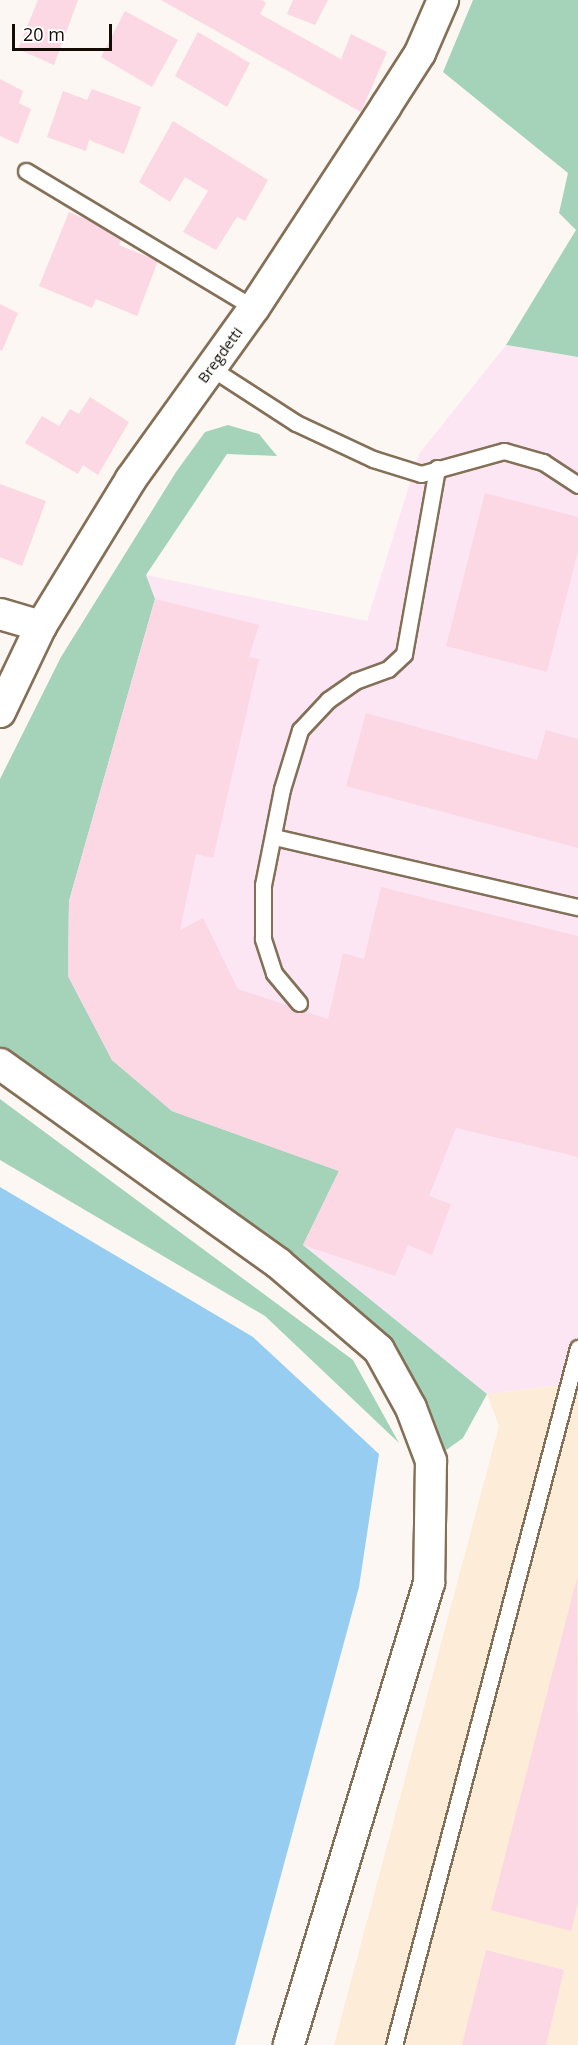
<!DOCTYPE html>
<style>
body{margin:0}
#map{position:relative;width:578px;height:2045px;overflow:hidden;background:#fcf7f2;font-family:"Open Sans",sans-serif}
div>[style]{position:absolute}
.commercial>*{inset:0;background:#fde6f4}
.built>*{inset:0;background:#fdecd8}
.green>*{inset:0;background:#a5d3ba}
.water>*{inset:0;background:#96cdf1}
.building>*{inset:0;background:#fcd7e4}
.roads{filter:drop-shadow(2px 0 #847057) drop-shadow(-2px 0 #847057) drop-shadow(0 2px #847057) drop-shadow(0 -2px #847057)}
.service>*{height:15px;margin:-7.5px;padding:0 7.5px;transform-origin:7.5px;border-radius:7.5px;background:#fff}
.minor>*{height:30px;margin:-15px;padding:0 15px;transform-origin:15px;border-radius:15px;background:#fff}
span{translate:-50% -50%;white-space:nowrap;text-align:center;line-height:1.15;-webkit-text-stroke:6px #fff;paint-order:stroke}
.street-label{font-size:15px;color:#140c04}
.scale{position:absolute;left:12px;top:24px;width:100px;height:27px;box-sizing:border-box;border:3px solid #140c04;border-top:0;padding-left:8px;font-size:18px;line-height:21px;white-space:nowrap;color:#140c04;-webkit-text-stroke:4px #fff;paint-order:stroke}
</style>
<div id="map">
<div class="commercial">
<div style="clip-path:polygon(506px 345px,578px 357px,578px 1383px,487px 1394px,303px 1245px,338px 1171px,172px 1111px,112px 1060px,68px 976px,69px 901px,155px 599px,146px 575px,367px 621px,419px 454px)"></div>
</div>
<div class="built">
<div style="clip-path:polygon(578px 1383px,578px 2045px,334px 2045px,499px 1426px,487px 1394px)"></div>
</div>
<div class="green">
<div style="clip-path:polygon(473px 0,578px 0,578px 357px,506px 345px,576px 230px,559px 213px,568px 173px,443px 72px)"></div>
<div style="clip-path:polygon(228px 425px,259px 434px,277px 456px,227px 454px,146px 575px,155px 599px,69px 901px,68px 976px,112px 1060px,172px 1111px,339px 1171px,303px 1245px,487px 1394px,463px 1438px,431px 1461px,379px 1350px,0 1056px,0 779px,61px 657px,176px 472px,205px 432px)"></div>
<div style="clip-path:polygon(0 1099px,353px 1360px,399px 1443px,265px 1316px,0 1160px)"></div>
</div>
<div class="water">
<div style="clip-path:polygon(0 1187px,253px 1337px,379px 1454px,359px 1587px,235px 2045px,0 2045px)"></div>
</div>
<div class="building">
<div style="clip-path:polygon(38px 0,78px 0,54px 65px,18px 49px)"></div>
<div style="clip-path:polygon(161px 0,262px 0,266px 3px,260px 14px,341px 59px,351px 34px,387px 52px,361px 112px)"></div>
<div style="clip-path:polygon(293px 0,328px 0,315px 25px,287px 14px)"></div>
<div style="clip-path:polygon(125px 11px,178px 40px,152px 87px,101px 57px)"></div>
<div style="clip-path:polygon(198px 32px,250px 63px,227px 107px,175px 76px)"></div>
<div style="clip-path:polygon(0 79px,23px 91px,19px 103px,31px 109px,18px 144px,0 136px)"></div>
<div style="clip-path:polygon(92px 89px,141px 107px,124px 154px,89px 140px,86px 151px,47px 137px,63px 91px,87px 100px)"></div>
<div style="clip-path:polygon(173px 121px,268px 180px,245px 221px,237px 217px,216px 250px,183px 232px,208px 191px,185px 177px,170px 202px,139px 182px)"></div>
<div style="clip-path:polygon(69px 212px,123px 236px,119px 245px,158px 261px,137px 316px,96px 299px,92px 308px,39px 286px)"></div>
<div style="clip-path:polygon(0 304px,18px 313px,2px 351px,0 350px)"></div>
<div style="clip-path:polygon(90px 397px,129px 422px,98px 475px,83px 465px,78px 474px,25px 443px,42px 416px,59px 426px,70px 409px,79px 414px)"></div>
<div style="clip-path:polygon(0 484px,46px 501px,22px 566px,0 557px)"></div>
<div style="clip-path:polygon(485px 493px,578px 517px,578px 551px,547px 672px,446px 646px)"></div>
<div style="clip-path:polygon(155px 599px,259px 625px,249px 657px,259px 659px,213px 858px,196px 854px,180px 930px,203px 918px,238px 989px,328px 1019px,343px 953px,364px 959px,381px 887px,578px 936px,578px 1157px,456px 1128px,429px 1196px,451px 1204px,432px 1255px,408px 1245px,395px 1276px,303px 1245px,339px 1171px,172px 1111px,112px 1060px,68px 976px,69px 901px)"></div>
<div style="clip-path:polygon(366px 713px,537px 760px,546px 730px,578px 739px,578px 848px,346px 786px)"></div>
<div style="clip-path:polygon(577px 1578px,578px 1903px,571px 1931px,491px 1910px)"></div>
<div style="clip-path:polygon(486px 1950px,564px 1970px,546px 2045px,462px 2045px)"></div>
</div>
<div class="roads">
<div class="service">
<div style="left:26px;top:171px;width:266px;rotate:31deg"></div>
<div style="left:211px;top:368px;width:101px;rotate:32.9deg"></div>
<div style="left:296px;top:423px;width:85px;rotate:25.1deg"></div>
<div style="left:373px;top:459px;width:50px;rotate:17.4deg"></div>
<div style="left:421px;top:474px;width:86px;rotate:-15.5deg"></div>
<div style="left:504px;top:451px;width:41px;rotate:15.8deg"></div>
<div style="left:543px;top:462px;width:42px;rotate:33.3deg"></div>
<div style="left:274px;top:837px;width:312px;rotate:13deg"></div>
<div style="left:299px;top:1003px;width:39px;rotate:-130deg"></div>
<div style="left:274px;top:973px;width:36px;rotate:-108deg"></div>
<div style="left:263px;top:939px;width:54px;rotate:-90deg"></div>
<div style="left:263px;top:885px;width:98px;rotate:-78.8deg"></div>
<div style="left:282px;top:789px;width:62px;rotate:-73deg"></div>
<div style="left:300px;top:730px;width:41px;rotate:-47deg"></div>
<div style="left:328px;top:700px;width:33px;rotate:-35deg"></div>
<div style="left:355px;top:681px;width:35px;rotate:-20deg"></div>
<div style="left:388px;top:669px;width:22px;rotate:-43deg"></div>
<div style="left:404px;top:654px;width:189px;rotate:-79.9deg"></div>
<div style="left:394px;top:2045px;width:721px;rotate:-75.21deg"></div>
</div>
<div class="minor">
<div style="left:0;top:614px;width:43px;rotate:16.3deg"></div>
<div style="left:0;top:712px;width:95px;rotate:-64.5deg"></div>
<div style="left:41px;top:626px;width:172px;rotate:-58.5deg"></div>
<div style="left:131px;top:479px;width:211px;rotate:-54.3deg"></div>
<div style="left:254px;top:308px;width:241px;rotate:-56.8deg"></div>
<div style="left:386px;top:106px;width:63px;rotate:-57.3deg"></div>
<div style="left:420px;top:53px;width:58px;rotate:-66.5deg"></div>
<div style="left:0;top:1064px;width:342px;rotate:35.6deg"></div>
<div style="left:278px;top:1263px;width:133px;rotate:40.7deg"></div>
<div style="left:379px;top:1350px;width:66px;rotate:61.1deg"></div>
<div style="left:411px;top:1408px;width:57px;rotate:69.3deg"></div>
<div style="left:431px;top:1461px;width:122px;rotate:90.9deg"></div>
<div style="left:429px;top:1583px;width:483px;rotate:106.9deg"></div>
</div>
</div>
<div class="street-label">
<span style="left:220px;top:355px;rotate:-54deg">Bregdetti</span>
</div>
<div class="scale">20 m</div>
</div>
